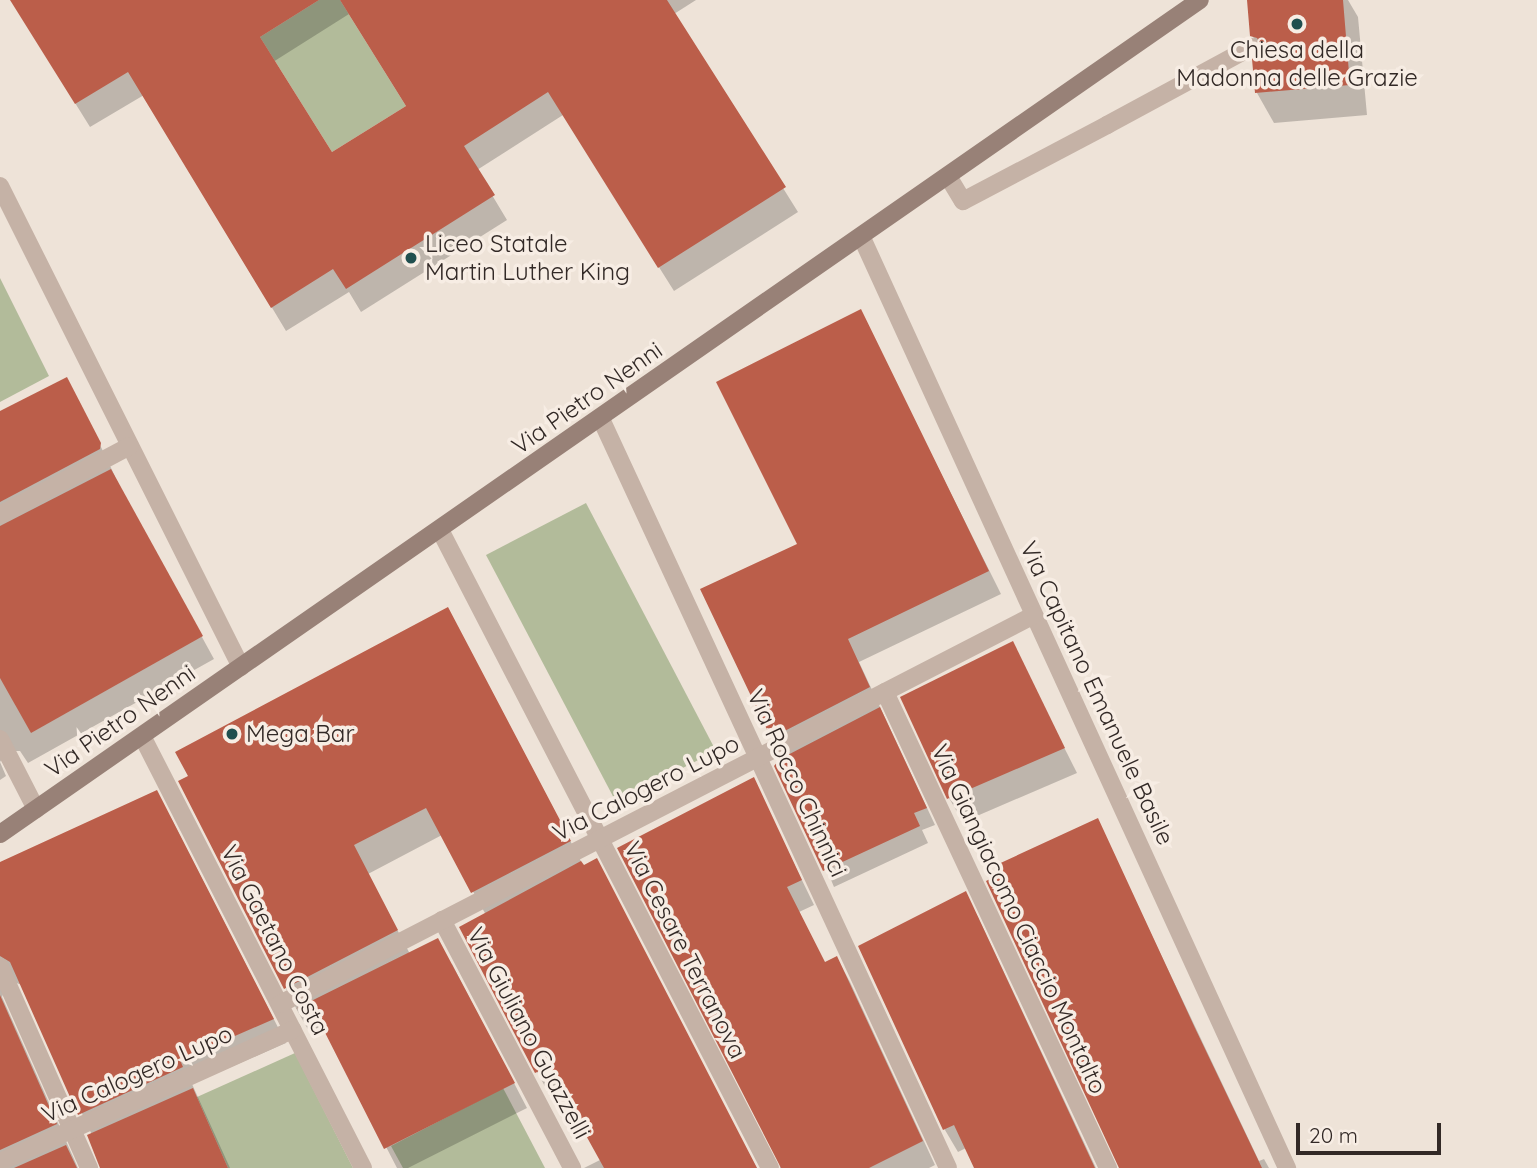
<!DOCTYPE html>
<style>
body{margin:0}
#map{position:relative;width:1537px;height:1168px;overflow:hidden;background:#eee3d8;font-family:Quicksand,sans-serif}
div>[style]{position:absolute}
.green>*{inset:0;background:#b2bb9a}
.shadow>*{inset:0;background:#0003}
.building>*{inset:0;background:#bb5e4a}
.lane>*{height:18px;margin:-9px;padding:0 9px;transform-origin:9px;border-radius:9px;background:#c5b2a6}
.street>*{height:18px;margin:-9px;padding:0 9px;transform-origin:9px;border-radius:9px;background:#c5b2a6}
.secondary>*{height:18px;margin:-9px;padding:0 9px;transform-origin:9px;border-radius:9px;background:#988177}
.dots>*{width:19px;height:19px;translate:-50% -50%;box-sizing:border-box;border:4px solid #f7ede4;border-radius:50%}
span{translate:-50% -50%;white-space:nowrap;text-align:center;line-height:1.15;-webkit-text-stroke:7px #f7ede4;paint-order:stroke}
.poi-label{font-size:24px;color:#322926}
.left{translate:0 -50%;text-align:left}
.street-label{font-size:24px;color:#322926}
.scale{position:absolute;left:1296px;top:1123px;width:145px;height:32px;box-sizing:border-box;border:4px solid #322926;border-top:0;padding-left:9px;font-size:21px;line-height:24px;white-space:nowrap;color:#322926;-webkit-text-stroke:5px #f7ede4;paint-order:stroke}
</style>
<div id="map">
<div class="green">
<div style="clip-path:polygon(319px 0,340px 0,406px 106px,332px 152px,260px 37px)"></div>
<div style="clip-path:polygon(0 278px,49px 376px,0 402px)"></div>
<div style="clip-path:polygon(586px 503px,716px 751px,616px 802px,486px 555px)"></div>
<div style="clip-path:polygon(295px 1053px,353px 1168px,228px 1168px,197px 1097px)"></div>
<div style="clip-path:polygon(503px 1088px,545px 1168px,403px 1168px,391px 1146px)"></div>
</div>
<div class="shadow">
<div style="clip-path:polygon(evenodd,11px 0,696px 0,674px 14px,798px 212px,674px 291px,563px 115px,477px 170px,507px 220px,361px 312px,349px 292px,286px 331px,144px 95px,90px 127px,11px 0,349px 14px,407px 107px,331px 154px,273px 62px,349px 14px)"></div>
<div style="clip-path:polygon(1249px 0,1348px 0,1358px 17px,1367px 115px,1274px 123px,1257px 93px,1261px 51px,1252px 35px)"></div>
<div style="clip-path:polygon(860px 311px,1001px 594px,859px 662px,935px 825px,922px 830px,928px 843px,834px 887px,772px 737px,800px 545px)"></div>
<div style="clip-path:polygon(79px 401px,123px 493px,214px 659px,28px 763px,20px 751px,7px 751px,0 762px,6px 776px,0 780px,0 413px)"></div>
<div style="clip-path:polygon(463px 637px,584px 867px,757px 1168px,584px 1168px,602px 1159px,563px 1090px,550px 1096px,461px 928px,486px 915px,442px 835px,368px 874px,410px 954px,452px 964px,527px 1108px,408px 1168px,397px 1168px,324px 1027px,310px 1033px,297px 1010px,180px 782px)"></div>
<div style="clip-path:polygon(1012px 644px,1077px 773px,963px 822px,949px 798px)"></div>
<div style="clip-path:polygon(753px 779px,814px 905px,799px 912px,825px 964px,837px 958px,850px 982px,935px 1165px,929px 1168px,780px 1168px)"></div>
<div style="clip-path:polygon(170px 816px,286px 1043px,192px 1084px,230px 1168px,102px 1168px,92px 1135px,22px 985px,8px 980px,2px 997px,78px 1168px,0 1168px,0 864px)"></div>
<div style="clip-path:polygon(1097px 820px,1259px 1161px,1264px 1159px,1269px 1168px,1120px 1168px)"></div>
<div style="clip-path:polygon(965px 894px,978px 917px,1096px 1168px,975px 1168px,966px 1148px,958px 1152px,945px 1130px,860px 947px)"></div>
</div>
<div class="building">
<div style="clip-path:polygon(10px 0,319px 0,260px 37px,332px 152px,406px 106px,340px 0,667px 0,786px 187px,658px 268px,548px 92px,464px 146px,495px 195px,346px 289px,333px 269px,271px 308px,128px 72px,75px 104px)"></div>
<div style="clip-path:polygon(1247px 0,1343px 0,1350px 85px,1255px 93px,1252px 59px,1262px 47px,1257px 38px,1250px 36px)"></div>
<div style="clip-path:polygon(861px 309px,989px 571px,848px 639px,870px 687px,771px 738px,700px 589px,797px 544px,716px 382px)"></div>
<div style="clip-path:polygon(67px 377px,101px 443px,100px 449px,0 502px,0 411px)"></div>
<div style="clip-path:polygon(111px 469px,203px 636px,31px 733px,0 678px,0 526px)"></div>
<div style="clip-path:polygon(448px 607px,571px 841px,471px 893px,426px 808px,354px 845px,398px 930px,284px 989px,178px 781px,188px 776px,175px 752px)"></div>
<div style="clip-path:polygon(1013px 641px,1065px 748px,947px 799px,900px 697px)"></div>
<div style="clip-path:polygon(880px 707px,927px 808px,914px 813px,920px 826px,823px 871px,774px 766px,780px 759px)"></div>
<div style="clip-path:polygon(754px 777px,802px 880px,787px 887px,825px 962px,837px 956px,923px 1141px,869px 1168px,781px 1168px,617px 848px)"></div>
<div style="clip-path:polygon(157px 790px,274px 1019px,180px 1060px,183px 1067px,78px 1115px,10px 962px,0 956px,0 862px)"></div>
<div style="clip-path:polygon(1098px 818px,1195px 1028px,1262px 1168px,1119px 1168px,986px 881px,998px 875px,994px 866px)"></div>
<div style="clip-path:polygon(597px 858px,757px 1168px,604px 1168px,548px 1067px,535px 1073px,459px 927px,581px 861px,584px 865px)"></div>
<div style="clip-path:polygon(966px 891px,1095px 1168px,974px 1168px,954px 1125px,943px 1130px,858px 946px)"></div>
<div style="clip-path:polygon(438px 938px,515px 1083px,384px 1149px,310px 1003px,295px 1009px)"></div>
<div style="clip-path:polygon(0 995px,57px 1124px,0 1150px)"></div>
<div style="clip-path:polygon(193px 1088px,228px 1168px,100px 1168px,87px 1135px)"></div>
<div style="clip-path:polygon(66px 1145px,77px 1168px,14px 1168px)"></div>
</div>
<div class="lane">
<div style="left:949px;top:178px;width:27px;rotate:59deg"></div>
<div style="left:963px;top:201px;width:163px;rotate:-27.8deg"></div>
</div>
<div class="street">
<div style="left:1107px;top:125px;width:164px;rotate:-28.4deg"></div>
<div style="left:0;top:186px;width:538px;rotate:63.39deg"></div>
<div style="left:862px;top:238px;width:1023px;rotate:65.44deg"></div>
<div style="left:601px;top:419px;width:825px;rotate:65.14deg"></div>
<div style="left:0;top:515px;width:147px;rotate:-28deg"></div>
<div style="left:440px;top:530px;width:718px;rotate:62.65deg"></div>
<div style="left:885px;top:692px;width:526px;rotate:64.9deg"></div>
<div style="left:142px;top:736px;width:485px;rotate:62.9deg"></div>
<div style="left:0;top:739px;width:79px;rotate:62.8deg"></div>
<div style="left:442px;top:920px;width:280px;rotate:62.3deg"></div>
<div style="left:0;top:967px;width:220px;rotate:66.1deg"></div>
<div style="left:280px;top:1004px;width:848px;rotate:-27.29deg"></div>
<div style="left:0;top:1162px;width:321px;rotate:-24.3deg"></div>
</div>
<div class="secondary">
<div style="left:0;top:834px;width:1461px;rotate:-34.8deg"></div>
</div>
<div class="dots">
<div style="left:1297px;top:24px;background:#204f4f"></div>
<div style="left:411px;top:258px;background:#204f4f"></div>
<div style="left:232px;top:734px;background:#204f4f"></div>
</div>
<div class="poi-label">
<span style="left:1297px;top:64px">Chiesa della<br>Madonna delle Grazie</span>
<span class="left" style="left:425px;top:258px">Liceo Statale<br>Martin Luther King</span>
<span class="left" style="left:246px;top:734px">Mega Bar</span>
</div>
<div class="street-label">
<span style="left:587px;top:398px;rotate:-35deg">Via Pietro Nenni</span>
<span style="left:1097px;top:693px;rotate:65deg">Via Capitano Emanuele Basile</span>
<span style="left:120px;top:721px;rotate:-35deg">Via Pietro Nenni</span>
<span style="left:797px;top:783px;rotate:65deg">Via Rocco Chinnici</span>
<span style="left:646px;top:788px;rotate:-27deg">Via Calogero Lupo</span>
<span style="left:1019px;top:919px;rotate:65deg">Via Giangiacomo Ciaccio Montalto</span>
<span style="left:275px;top:940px;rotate:63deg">Via Gaetano Costa</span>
<span style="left:685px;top:950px;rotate:63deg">Via Cesare Terranova</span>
<span style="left:529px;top:1033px;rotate:62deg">Via Giuliano Guazzelli</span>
<span style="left:137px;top:1074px;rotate:-24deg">Via Calogero Lupo</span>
</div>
<div class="scale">20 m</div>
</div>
